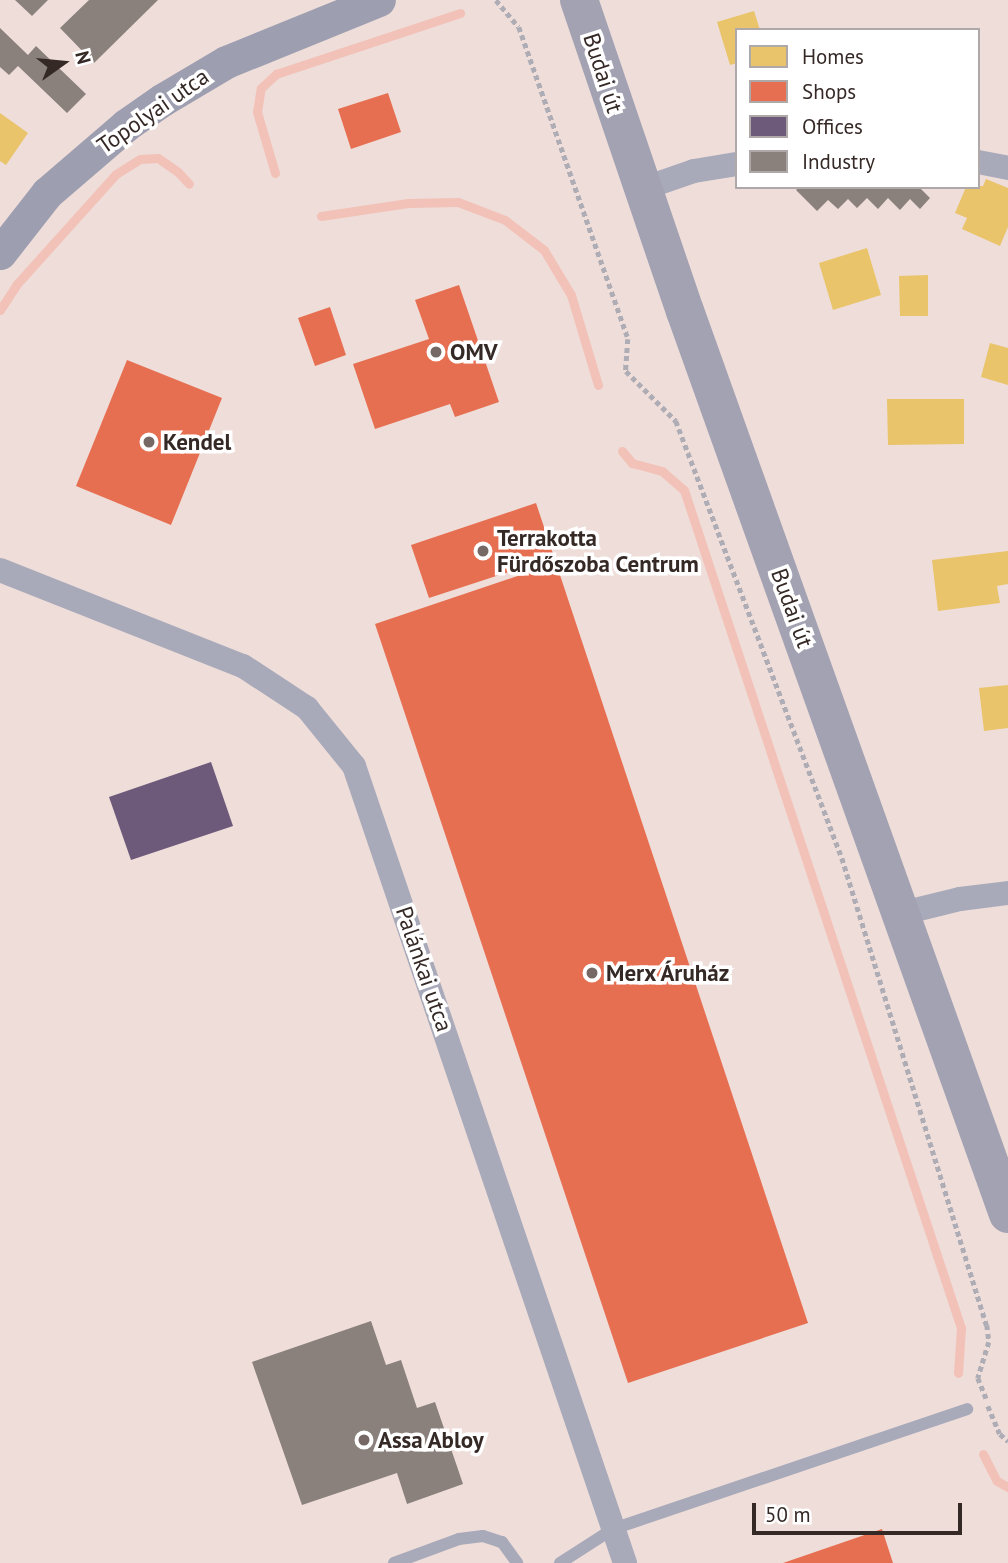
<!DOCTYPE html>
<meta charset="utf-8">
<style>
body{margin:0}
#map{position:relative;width:1008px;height:1563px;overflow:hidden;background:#efddd9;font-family:"PT Sans",sans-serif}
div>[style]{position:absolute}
.homes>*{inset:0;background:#e9c46a}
.shops>*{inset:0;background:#e76f51}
.offices>*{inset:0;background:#6d597a}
.industry>*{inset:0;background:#8a817c}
.stream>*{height:9px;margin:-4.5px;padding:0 4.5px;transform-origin:4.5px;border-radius:4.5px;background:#f2c2b8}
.path>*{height:4.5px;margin-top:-2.25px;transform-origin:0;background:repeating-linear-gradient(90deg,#aeacb4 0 5px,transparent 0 8.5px)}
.lane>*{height:12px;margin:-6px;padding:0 6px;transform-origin:6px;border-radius:6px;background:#a8aaba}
.street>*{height:24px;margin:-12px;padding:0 12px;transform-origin:12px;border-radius:12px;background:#a8aaba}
.secondary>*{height:33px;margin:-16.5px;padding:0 16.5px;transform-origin:16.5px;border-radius:16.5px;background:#9d9fb1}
.primary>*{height:38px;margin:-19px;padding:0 19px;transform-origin:19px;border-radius:19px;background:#a2a2b3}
.dots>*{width:19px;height:19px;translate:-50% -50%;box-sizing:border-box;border:4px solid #fff;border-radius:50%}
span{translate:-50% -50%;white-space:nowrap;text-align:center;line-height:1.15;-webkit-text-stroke:7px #fff;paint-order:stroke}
.street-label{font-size:23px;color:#352926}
.poi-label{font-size:23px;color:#352926;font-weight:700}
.left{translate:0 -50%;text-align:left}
.legend{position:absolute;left:735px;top:28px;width:245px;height:161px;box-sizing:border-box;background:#fff;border:2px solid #aea9a8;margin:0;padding:9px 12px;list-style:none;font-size:21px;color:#352926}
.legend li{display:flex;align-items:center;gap:14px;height:35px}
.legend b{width:35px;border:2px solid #aea9a8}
.north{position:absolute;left:28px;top:28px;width:70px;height:70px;-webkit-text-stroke:5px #fff;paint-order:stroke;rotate:75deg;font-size:19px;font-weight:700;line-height:28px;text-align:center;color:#352926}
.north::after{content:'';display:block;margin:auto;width:24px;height:32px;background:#352926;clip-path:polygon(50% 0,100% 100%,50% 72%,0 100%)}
.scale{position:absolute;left:752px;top:1503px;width:210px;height:32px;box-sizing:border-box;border:4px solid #352926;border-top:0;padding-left:9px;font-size:21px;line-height:24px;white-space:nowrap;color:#352926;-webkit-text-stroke:5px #fff;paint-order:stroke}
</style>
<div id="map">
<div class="homes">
<div style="clip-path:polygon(754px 11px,760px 30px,737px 30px,737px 63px,730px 65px,717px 22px)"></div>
<div style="clip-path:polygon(0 113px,28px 133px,6px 165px,0 161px)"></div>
<div style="clip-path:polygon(986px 179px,1008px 188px,1008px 227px,1000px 246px,962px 229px,967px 218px,955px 213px,966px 187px,983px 186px)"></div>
<div style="clip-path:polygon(867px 248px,881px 295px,833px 310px,819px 263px)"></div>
<div style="clip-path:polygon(928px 275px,928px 316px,900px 316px,899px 276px)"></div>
<div style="clip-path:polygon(990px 343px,1008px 348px,1008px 385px,981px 377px)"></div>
<div style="clip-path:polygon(887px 399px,964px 399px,964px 444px,888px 445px)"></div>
<div style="clip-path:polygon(1008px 551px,1008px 584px,997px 586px,1000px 603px,938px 611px,932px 560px)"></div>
<div style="clip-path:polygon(1008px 685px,1008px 728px,984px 731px,979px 688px)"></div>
</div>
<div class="shops">
<div style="clip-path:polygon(388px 93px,401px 132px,351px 149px,338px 109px)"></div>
<div style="clip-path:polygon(459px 285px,499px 402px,455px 417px,450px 404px,375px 429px,353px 364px,429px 339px,415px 300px)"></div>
<div style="clip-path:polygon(330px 307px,346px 355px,315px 366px,298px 318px)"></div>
<div style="clip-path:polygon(127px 360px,222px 398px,171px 525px,76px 486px)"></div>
<div style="clip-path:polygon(536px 503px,554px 557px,429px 598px,411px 545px)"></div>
<div style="clip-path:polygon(556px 563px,808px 1323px,628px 1383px,375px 624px)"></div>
<div style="clip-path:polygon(882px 1529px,893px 1563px,783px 1563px)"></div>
</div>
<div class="offices">
<div style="clip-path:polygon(211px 762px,233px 826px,131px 860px,109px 797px)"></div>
</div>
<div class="industry">
<div style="clip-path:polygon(15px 0,48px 0,32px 16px)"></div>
<div style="clip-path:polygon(89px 0,158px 0,94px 63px,60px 28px)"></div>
<div style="clip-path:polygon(0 28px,28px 55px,36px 46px,86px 94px,67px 113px,18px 66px,9px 75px,0 67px)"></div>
<div style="clip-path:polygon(799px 187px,919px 187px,930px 198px,920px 209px,910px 199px,900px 210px,888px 198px,878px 209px,867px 198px,857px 208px,848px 199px,838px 209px,828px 200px,817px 211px,796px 190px)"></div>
<div style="clip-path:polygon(371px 1321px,386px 1365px,401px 1360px,417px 1408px,435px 1402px,463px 1484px,407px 1504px,397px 1473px,302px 1505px,252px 1362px)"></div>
</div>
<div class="stream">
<div style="left:275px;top:173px;width:64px;rotate:-106.4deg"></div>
<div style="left:257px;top:112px;width:24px;rotate:-81deg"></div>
<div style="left:261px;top:88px;width:21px;rotate:-43deg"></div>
<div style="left:276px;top:74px;width:194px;rotate:-18.3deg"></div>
<div style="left:321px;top:216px;width:88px;rotate:-8.5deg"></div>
<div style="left:408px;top:203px;width:50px;rotate:-1.1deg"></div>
<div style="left:458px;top:202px;width:50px;rotate:21deg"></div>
<div style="left:505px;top:220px;width:49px;rotate:37.6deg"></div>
<div style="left:544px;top:250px;width:52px;rotate:59deg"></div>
<div style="left:571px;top:295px;width:94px;rotate:73.3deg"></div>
<div style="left:0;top:310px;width:30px;rotate:-57deg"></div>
<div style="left:16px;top:285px;width:149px;rotate:-48deg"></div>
<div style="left:116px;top:174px;width:28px;rotate:-32deg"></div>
<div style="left:140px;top:159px;width:18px;rotate:-3deg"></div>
<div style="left:158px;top:158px;width:24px;rotate:35deg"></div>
<div style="left:178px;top:172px;width:16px;rotate:47deg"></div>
<div style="left:622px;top:451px;width:16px;rotate:50deg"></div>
<div style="left:632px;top:463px;width:31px;rotate:15deg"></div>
<div style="left:662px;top:471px;width:29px;rotate:41deg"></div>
<div style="left:684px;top:490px;width:883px;rotate:71.71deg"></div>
<div style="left:961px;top:1328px;width:45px;rotate:93.8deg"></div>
<div style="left:983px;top:1454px;width:30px;rotate:63deg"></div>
<div style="left:997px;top:1481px;width:13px;rotate:29deg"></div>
</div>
<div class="path">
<div style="left:496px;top:0;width:35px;rotate:50deg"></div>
<div style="left:519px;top:27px;width:330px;rotate:70.7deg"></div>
<div style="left:628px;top:339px;width:32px;rotate:94deg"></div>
<div style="left:626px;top:371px;width:71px;rotate:45deg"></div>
<div style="left:676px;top:421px;width:467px;rotate:69.2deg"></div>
<div style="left:842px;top:858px;width:489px;rotate:72.8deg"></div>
<div style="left:987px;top:1325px;width:17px;rotate:83deg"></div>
<div style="left:989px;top:1342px;width:38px;rotate:107deg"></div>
<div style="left:978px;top:1378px;width:22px;rotate:68deg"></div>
<div style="left:988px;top:1406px;width:30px;rotate:67deg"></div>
<div style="left:1000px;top:1434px;width:11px;rotate:41deg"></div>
</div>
<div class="lane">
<div style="left:394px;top:1563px;width:69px;rotate:-20.3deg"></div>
<div style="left:459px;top:1539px;width:24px;rotate:-7deg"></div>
<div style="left:483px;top:1536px;width:20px;rotate:18deg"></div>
<div style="left:502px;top:1542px;width:26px;rotate:54deg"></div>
<div style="left:560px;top:1563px;width:63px;rotate:-32.7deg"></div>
<div style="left:613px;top:1529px;width:374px;rotate:-18.7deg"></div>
</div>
<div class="street">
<div style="left:978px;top:162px;width:31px;rotate:11deg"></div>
<div style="left:642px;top:189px;width:55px;rotate:-19.1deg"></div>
<div style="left:694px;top:171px;width:44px;rotate:-9.2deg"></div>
<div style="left:0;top:570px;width:261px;rotate:21.6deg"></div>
<div style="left:243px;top:666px;width:77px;rotate:33.3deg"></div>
<div style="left:307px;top:708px;width:75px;rotate:51deg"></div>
<div style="left:354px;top:766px;width:842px;rotate:71.22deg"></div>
<div style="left:903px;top:913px;width:59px;rotate:-13.8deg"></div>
<div style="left:960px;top:899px;width:48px;rotate:-7.1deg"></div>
</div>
<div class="secondary">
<div style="left:0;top:253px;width:76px;rotate:-51.9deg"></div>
<div style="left:47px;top:193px;width:104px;rotate:-40.7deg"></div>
<div style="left:126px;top:125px;width:44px;rotate:-34.8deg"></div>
<div style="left:162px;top:100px;width:74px;rotate:-30.7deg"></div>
<div style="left:226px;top:62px;width:165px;rotate:-22.1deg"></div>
</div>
<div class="primary">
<div style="left:579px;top:0;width:329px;rotate:71.2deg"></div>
<div style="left:685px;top:311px;width:959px;rotate:70.32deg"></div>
</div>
<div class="dots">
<div style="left:436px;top:352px;background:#766865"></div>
<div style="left:149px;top:442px;background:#766865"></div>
<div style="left:483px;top:551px;background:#766865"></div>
<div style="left:592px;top:973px;background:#766865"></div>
<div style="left:364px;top:1440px;background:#766865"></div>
</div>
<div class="street-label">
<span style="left:603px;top:73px;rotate:72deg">Budai út</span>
<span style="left:153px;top:111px;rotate:-35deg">Topolyai utca</span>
<span style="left:792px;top:608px;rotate:70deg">Budai út</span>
<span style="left:424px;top:969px;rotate:71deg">Palánkai utca</span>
</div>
<div class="poi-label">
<span class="left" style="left:450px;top:352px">OMV</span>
<span class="left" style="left:163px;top:442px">Kendel</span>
<span class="left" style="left:497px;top:551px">Terrakotta<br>Fürdőszoba Centrum</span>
<span class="left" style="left:606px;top:973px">Merx Áruház</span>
<span class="left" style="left:378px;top:1440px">Assa Abloy</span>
</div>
<ul class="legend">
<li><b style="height:19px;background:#e9c46a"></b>Homes</li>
<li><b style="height:19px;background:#e76f51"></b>Shops</li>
<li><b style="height:19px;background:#6d597a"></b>Offices</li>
<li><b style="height:19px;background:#8a817c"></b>Industry</li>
</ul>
<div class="north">N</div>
<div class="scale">50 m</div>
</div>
